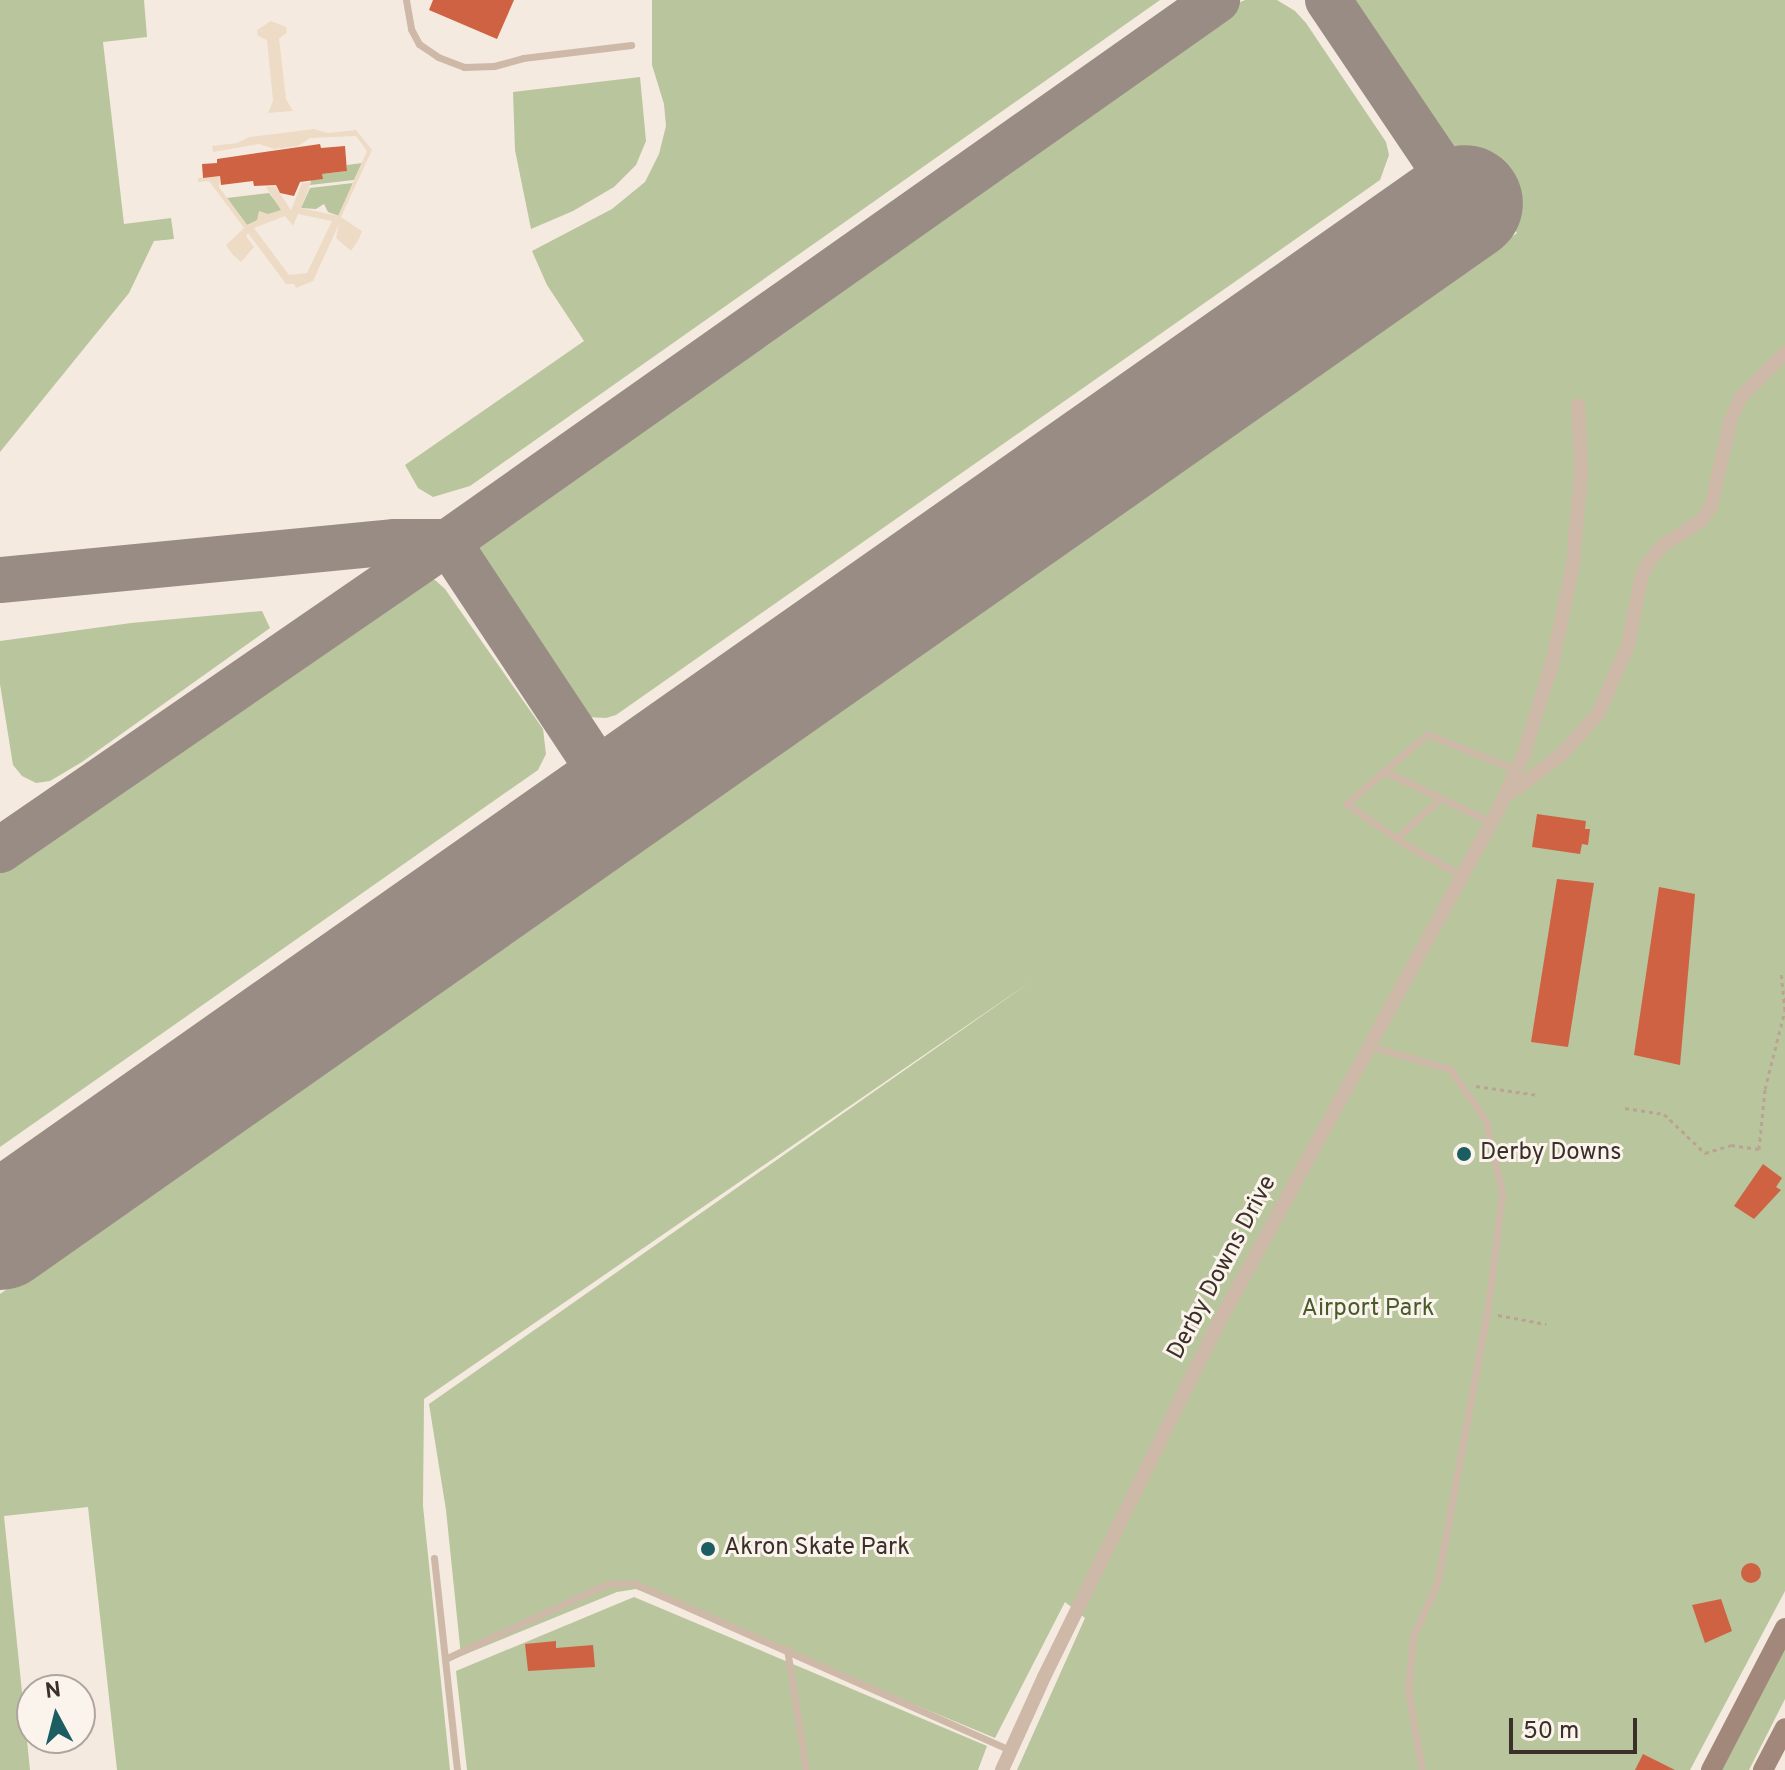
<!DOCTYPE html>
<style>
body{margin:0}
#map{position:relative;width:1785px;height:1770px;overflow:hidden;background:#f5eadf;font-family:Overpass,sans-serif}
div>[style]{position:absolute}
.green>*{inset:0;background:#b9c59d}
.plaza>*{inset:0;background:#eedbc5}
.taxiway>*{height:46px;margin:-23px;padding:0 23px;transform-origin:23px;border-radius:23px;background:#988c84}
.runway>*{height:116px;margin:-58px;padding:0 58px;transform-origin:58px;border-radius:58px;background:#988c84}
.building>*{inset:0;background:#ce6243}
.round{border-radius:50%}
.path>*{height:3px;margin-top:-1.5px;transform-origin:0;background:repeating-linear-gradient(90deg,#baa393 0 4px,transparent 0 8px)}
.lane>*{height:7px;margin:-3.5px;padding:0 3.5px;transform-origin:3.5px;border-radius:3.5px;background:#ceb9a9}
.street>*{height:14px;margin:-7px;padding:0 7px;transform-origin:7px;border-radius:7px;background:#ceb9a9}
.secondary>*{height:20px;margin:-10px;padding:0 10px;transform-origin:10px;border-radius:10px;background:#a2887a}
.dots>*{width:22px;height:22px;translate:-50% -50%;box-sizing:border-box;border:4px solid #fbf4ec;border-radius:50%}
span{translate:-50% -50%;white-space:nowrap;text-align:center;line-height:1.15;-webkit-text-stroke:6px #fbf4ec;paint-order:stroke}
.poi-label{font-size:24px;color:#3b2f29}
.left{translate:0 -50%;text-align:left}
.street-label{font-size:24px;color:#3b2f29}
.park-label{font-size:24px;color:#4a5b2b}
.north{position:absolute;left:16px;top:1674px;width:80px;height:80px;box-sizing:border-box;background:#fbf4ec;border:2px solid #aea59e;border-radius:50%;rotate:353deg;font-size:22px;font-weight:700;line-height:32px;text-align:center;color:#3b2f29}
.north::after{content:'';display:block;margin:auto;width:28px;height:36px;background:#1b5d60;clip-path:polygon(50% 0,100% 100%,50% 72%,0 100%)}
.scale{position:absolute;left:1509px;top:1718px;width:128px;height:36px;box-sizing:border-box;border:4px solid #3b2f29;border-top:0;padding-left:10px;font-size:24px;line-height:28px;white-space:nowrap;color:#3b2f29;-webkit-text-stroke:6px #fbf4ec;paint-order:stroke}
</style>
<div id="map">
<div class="green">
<div style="clip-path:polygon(0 0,144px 0,147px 37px,103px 42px,124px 224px,171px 218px,174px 239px,154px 241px,129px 293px,0 452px)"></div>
<div style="clip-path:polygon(652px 0,1160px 0,470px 486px,433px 497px,418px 488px,405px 465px,584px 341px,547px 285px,532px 251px,612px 209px,645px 182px,659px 154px,666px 126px,664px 104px,652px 65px)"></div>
<div style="clip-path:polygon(1245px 0,1277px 0,1295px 11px,1306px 23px,1386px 142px,1389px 155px,1380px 180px,616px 715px,606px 718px,586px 717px,570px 705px,481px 573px,474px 554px,480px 534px,1216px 13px)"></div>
<div style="clip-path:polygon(1345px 0,1785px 0,1785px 1591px,1690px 1770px,1017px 1770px,1085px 1618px,1065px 1602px,995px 1738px,636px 1589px,617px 1592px,461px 1656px,446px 1510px,429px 1404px,1033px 980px,424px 1399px,423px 1506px,450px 1770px,117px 1770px,88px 1507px,4px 1516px,30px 1770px,0 1770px,0 1294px,1517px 233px)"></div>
<div style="clip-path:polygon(640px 77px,646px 141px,636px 165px,614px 187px,573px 211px,531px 229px,515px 150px,513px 92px)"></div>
<div style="clip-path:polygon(362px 163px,354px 180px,310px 185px,311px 180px,322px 179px,322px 174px,347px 171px,347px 165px)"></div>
<div style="clip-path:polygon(353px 183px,339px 216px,328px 212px,324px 204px,316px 209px,301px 208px,310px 188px)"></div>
<div style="clip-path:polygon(269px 193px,282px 210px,247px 225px,227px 198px)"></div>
<div style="clip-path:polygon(407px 579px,435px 580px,445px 589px,543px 729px,546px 754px,538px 770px,0 1147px,0 861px)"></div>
<div style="clip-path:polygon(262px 611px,270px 628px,82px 762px,50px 781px,36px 783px,22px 776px,13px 765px,0 684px,0 641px,131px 623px)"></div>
<div style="clip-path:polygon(634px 1597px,987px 1746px,978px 1770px,467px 1770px,456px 1671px)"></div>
<div style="clip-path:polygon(1785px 1641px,1785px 1699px,1749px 1770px,1719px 1770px)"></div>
</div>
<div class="plaza">
<div style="clip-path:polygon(271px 21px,286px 27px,287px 33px,279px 38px,286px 99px,293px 111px,268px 113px,273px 101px,267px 40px,258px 36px,257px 30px)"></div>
<div style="clip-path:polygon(evenodd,314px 129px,328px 133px,356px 130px,372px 150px,341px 217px,362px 231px,359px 239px,351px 251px,336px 238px,339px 224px,313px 281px,296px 288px,294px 284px,286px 284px,248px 233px,246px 236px,254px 247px,241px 262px,233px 255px,226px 245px,244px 228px,209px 181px,198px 182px,198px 178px,220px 176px,219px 187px,247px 225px,257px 220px,259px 211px,268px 214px,281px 210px,266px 187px,275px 186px,291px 210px,302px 183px,311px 182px,301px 208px,338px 216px,367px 151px,356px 136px,310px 138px,298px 146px,274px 149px,259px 144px,213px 152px,212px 146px,237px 143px,249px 137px,314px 129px,298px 214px,332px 221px,307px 273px,289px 275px,254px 228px,285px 216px,293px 226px,298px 214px)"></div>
</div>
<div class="taxiway">
<div style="left:1328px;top:0;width:245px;rotate:56deg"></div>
<div style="left:0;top:580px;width:397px;rotate:-5.5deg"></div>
<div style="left:395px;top:542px;width:53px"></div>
<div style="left:448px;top:542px;width:308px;rotate:56.5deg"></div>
<div style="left:0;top:850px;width:544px;rotate:-34.51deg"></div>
<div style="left:448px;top:542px;width:941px;rotate:-35.18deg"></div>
</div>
<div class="runway">
<div style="left:0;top:1232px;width:1790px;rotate:-35.08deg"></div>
</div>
<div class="building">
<div style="clip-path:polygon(433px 0,514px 0,497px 39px,429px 10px)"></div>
<div style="clip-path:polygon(320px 144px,321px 148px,345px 146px,347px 171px,322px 174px,323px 179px,300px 182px,294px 196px,280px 193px,276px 185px,254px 186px,253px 181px,221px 185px,220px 176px,203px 178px,202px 164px,217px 163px,217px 159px)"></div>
<div style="clip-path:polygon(1537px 814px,1586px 821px,1585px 829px,1590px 829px,1588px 845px,1582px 844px,1580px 854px,1532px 847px)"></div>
<div style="clip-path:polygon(1557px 879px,1594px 883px,1568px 1047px,1531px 1042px)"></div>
<div style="clip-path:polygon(1659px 887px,1695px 894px,1680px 1065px,1634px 1055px)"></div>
<div style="clip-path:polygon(1763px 1164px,1782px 1178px,1776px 1187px,1781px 1190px,1754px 1219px,1734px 1206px)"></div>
<div class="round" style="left:1741px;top:1563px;width:20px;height:20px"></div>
<div style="clip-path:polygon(1721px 1599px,1732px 1631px,1705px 1643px,1692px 1605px)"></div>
<div style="clip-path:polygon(556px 1641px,556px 1648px,593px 1645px,595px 1667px,528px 1671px,525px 1644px)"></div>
<div style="clip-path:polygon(1643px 1754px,1675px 1770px,1635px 1770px)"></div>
</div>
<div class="path">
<div style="left:1476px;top:1086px;width:63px;rotate:8.3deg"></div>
<div style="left:1625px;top:1108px;width:39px;rotate:9deg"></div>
<div style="left:1664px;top:1114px;width:57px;rotate:43.6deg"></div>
<div style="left:1705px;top:1153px;width:27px;rotate:-17deg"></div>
<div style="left:1731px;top:1145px;width:28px;rotate:8deg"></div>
<div style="left:1759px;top:1149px;width:60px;rotate:-84.3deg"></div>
<div style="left:1765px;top:1089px;width:81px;rotate:-75.8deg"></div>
<div style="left:1785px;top:1010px;width:38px;rotate:-96deg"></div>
<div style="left:1498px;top:1315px;width:49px;rotate:10.6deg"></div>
</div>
<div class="lane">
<div style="left:406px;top:0;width:29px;rotate:80deg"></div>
<div style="left:411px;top:29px;width:17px;rotate:62deg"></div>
<div style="left:419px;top:44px;width:23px;rotate:34deg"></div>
<div style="left:438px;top:57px;width:28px;rotate:21deg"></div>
<div style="left:464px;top:67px;width:30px;rotate:-2deg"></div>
<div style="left:494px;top:66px;width:30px;rotate:-15deg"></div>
<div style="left:523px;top:58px;width:109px;rotate:-6.9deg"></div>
<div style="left:1384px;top:771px;width:119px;rotate:25.5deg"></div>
<div style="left:1396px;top:838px;width:60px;rotate:-41.6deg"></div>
<div style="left:1461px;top:875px;width:60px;rotate:-151.3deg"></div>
<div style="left:1408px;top:846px;width:75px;rotate:-145.9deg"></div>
<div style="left:1346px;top:804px;width:107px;rotate:-40.8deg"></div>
<div style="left:1427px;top:734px;width:97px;rotate:21.8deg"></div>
<div style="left:1369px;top:1046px;width:84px;rotate:15.9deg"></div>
<div style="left:1450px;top:1069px;width:63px;rotate:55.3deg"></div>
<div style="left:1486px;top:1121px;width:75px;rotate:77.6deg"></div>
<div style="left:1502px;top:1194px;width:113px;rotate:97.1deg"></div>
<div style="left:1488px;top:1306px;width:282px;rotate:100.4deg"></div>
<div style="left:1437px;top:1583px;width:59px;rotate:114deg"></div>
<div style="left:1413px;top:1637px;width:53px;rotate:95.4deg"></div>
<div style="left:1408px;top:1690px;width:81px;rotate:80.1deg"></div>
<div style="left:434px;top:1558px;width:213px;rotate:83.8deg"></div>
<div style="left:787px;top:1649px;width:122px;rotate:81.1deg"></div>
<div style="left:445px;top:1659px;width:179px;rotate:-24.8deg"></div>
<div style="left:607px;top:1584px;width:26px;rotate:-2deg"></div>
<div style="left:633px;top:1583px;width:412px;rotate:23.9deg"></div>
</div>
<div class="street">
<div style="left:1509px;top:794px;width:66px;rotate:-37deg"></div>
<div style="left:1562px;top:754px;width:54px;rotate:-48deg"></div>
<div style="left:1598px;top:714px;width:75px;rotate:-66.5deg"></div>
<div style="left:1628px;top:645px;width:68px;rotate:-79deg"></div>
<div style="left:1641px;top:578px;width:19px;rotate:-65deg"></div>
<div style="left:1649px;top:561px;width:21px;rotate:-49deg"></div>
<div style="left:1663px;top:545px;width:45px;rotate:-32.3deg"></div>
<div style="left:1701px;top:521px;width:18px;rotate:-56deg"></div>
<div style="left:1711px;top:506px;width:89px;rotate:-77.1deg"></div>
<div style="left:1731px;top:419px;width:24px;rotate:-66deg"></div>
<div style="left:1741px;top:397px;width:62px;rotate:-45deg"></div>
<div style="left:1002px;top:1770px;width:102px;rotate:-65.7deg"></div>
<div style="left:1044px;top:1677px;width:389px;rotate:-63.8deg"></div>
<div style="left:1216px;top:1328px;width:590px;rotate:-61.44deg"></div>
<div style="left:1498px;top:810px;width:62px;rotate:-65.1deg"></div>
<div style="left:1524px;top:754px;width:98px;rotate:-72.9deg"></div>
<div style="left:1553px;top:660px;width:98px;rotate:-78.2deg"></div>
<div style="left:1573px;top:564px;width:94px;rotate:-85.1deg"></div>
<div style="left:1581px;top:470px;width:65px;rotate:-92.6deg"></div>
</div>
<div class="secondary">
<div style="left:1711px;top:1770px;width:160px;rotate:-62.5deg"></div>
<div style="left:1763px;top:1770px;width:47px;rotate:-62.4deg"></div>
</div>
<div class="dots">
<div style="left:1464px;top:1154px;background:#1b5d60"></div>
<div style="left:708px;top:1549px;background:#1b5d60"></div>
</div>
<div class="poi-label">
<span class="left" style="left:1480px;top:1154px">Derby Downs</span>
<span class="left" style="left:724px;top:1549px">Akron Skate Park</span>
</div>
<div class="street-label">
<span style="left:1223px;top:1268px;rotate:-62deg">Derby Downs Drive</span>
</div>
<div class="park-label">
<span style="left:1368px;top:1310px">Airport Park</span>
</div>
<div class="north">N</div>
<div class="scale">50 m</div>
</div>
